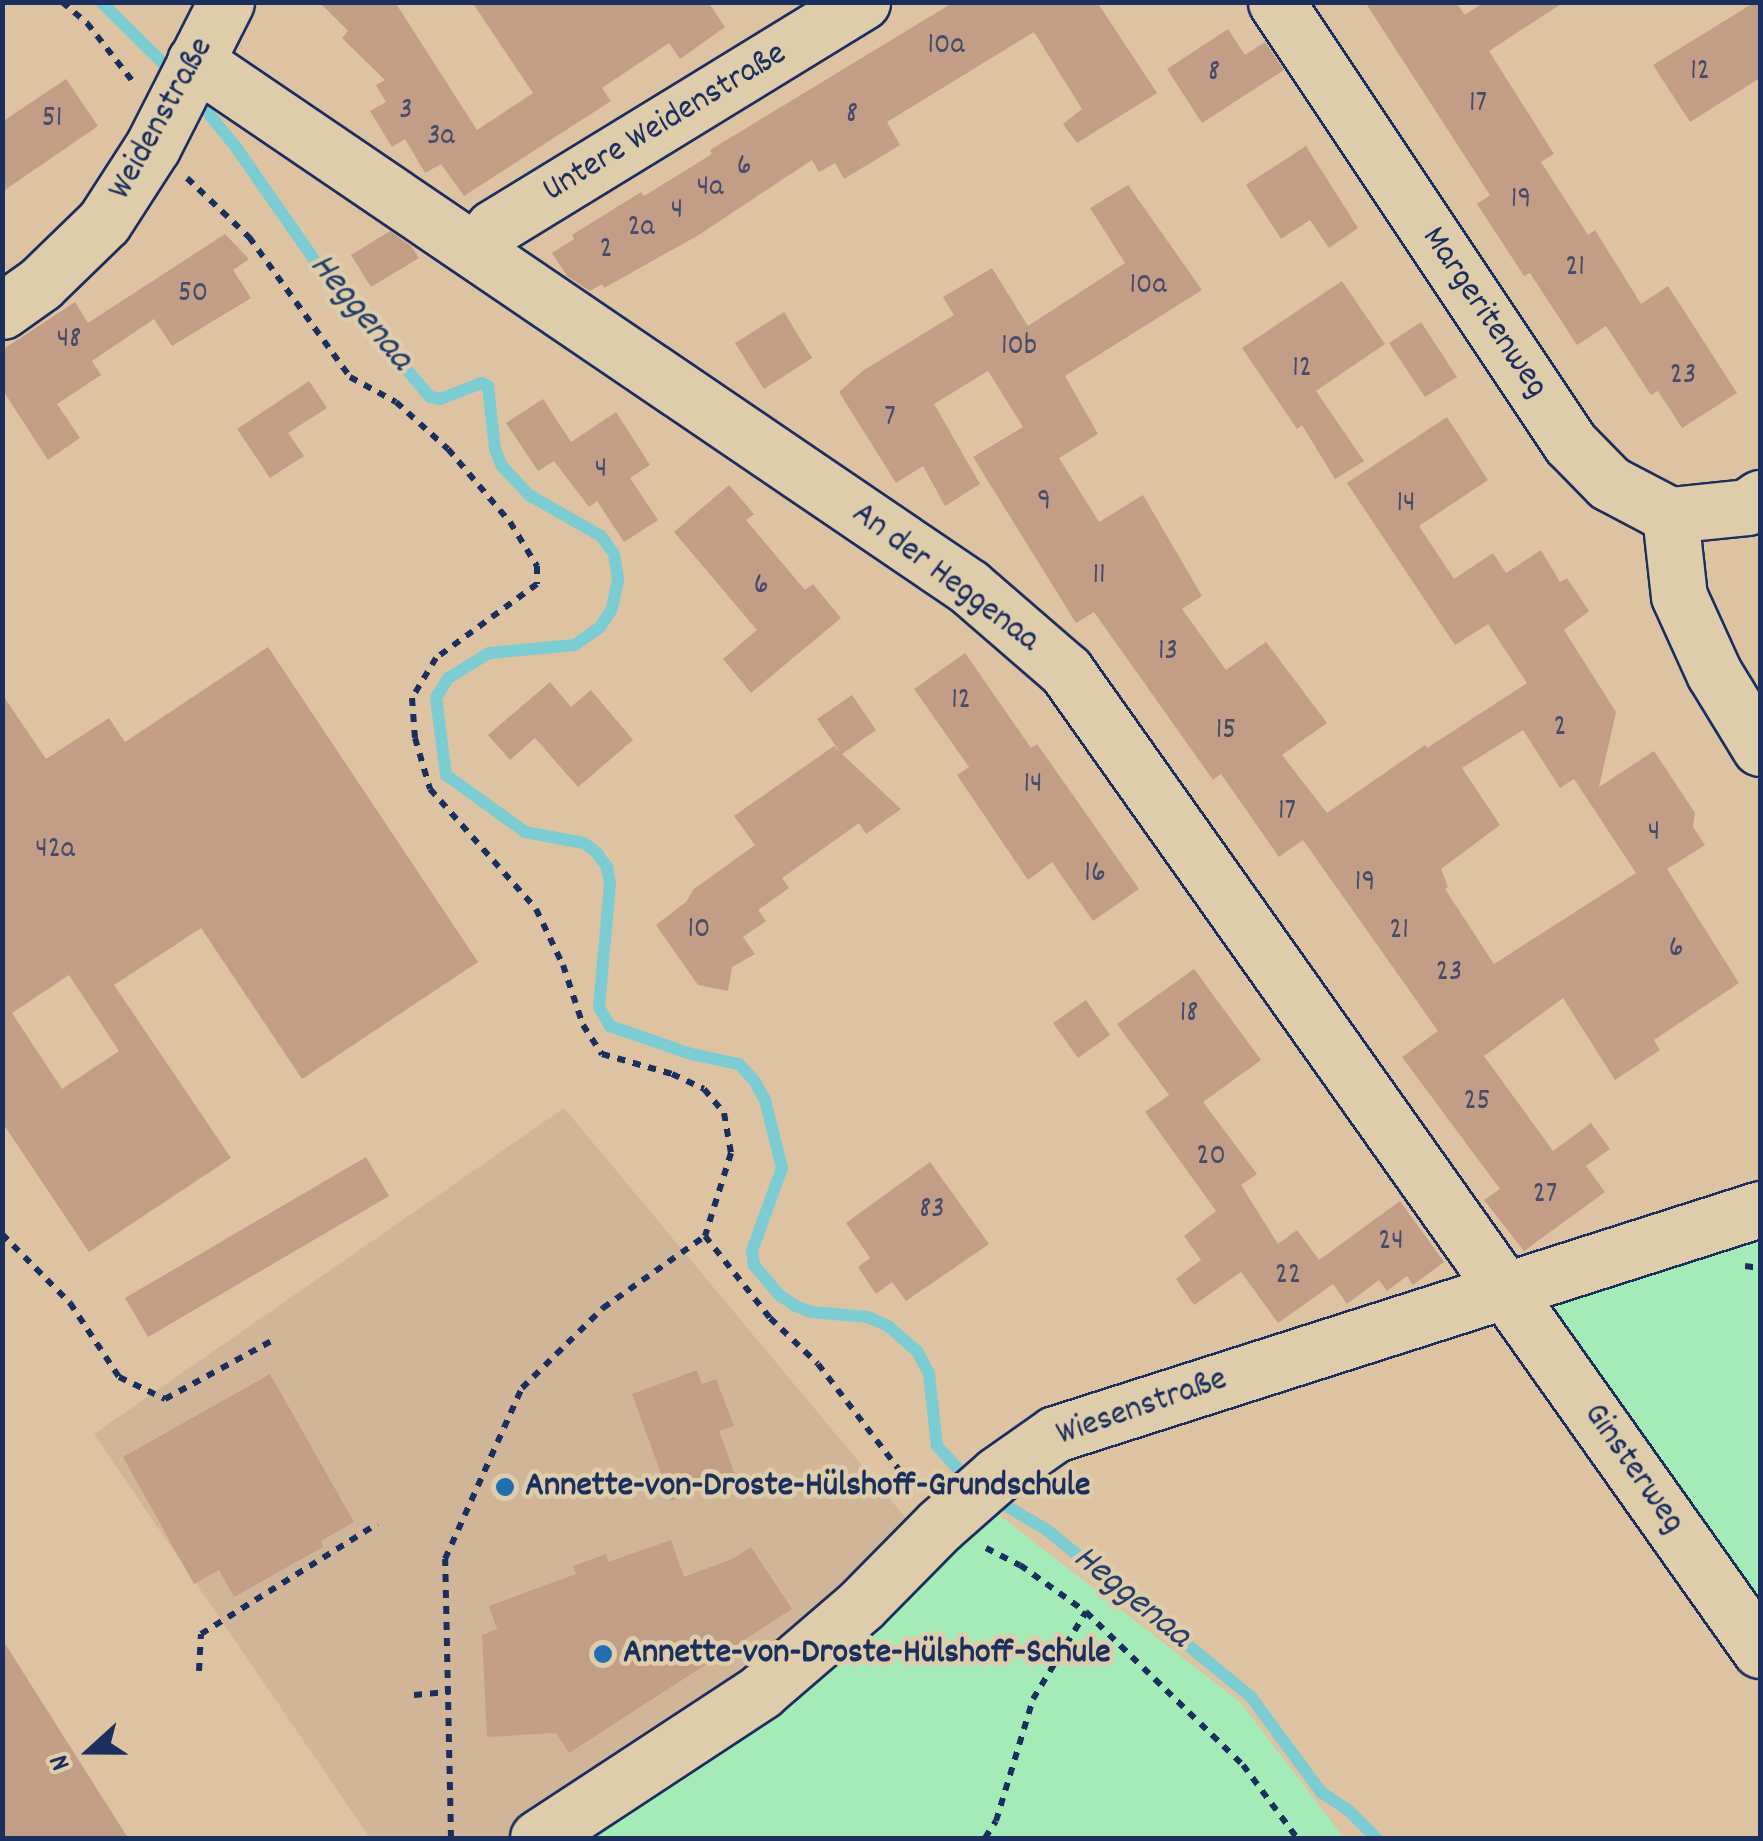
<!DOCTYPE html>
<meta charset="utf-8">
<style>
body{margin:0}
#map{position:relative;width:1763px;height:1841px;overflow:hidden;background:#ddc3a1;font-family:Dekko,sans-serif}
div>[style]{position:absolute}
.built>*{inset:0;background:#d1b598}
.green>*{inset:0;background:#a5ebb8}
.stream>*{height:12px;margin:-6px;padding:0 6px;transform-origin:6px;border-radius:6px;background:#7bccd3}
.building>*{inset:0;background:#c39e86}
.path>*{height:6px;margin-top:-3px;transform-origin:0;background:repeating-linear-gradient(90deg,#1b2f5e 0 8px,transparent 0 16px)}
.roads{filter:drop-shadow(2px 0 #1b2f5e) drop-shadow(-2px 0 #1b2f5e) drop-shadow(0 2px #1b2f5e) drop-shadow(0 -2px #1b2f5e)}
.minor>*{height:55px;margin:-27.5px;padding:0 27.5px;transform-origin:27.5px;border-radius:27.5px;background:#deccaa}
.dots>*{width:28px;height:28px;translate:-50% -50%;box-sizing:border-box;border:5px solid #deccaa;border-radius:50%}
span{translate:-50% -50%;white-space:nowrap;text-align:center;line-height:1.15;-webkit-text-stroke:9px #deccaa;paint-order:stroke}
.number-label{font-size:30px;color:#454b68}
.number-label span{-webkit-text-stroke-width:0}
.street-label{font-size:35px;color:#1b2f5e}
.poi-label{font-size:35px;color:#1b2f5e;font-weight:700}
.left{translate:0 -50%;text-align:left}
.water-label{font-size:38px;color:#253f6a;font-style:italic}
.frame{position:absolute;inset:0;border:5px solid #1b2f5e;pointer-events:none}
.north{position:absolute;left:40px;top:1701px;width:100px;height:100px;-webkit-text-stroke:8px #deccaa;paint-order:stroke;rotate:249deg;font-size:28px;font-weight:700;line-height:40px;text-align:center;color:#1b2f5e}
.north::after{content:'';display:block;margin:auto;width:35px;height:45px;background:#1b2f5e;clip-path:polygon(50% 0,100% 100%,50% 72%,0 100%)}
</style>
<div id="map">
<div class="built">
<div style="clip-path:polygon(564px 1108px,924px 1540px,539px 1838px,370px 1838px,94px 1434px)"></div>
</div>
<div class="green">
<div style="clip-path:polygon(1760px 1230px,1760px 1620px,1532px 1296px)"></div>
<div style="clip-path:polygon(971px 1493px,1241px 1703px,1344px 1838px,539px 1838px)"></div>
</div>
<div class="stream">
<div style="left:101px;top:2px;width:103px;rotate:44.6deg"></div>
<div style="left:194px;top:96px;width:65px;rotate:50.6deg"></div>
<div style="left:235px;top:146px;width:145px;rotate:55.1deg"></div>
<div style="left:318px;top:265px;width:173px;rotate:49.7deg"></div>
<div style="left:430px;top:397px;width:10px;rotate:11deg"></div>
<div style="left:440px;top:399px;width:45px;rotate:-20.9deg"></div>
<div style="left:482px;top:383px;width:7px;rotate:27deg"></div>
<div style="left:488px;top:386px;width:63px;rotate:83.7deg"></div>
<div style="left:495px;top:449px;width:18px;rotate:68deg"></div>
<div style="left:502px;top:466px;width:40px;rotate:47deg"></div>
<div style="left:529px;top:495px;width:83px;rotate:29.7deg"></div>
<div style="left:601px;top:536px;width:22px;rotate:54deg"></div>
<div style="left:614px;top:554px;width:26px;rotate:81deg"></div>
<div style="left:618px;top:580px;width:30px;rotate:102deg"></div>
<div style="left:612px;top:609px;width:23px;rotate:124deg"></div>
<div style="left:599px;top:628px;width:29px;rotate:145deg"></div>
<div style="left:575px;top:645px;width:86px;rotate:174.7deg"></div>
<div style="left:489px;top:653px;width:48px;rotate:148.6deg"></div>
<div style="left:448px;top:678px;width:23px;rotate:121deg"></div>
<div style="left:436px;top:698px;width:78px;rotate:82.6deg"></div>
<div style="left:446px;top:775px;width:97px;rotate:35.8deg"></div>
<div style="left:525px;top:832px;width:60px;rotate:10.6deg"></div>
<div style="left:584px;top:843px;width:15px;rotate:37deg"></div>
<div style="left:596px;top:852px;width:19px;rotate:54deg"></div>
<div style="left:607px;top:867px;width:17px;rotate:80deg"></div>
<div style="left:610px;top:884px;width:123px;rotate:95.1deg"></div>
<div style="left:599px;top:1007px;width:22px;rotate:60deg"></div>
<div style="left:610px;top:1026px;width:86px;rotate:19.1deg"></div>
<div style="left:691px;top:1054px;width:49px;rotate:11.8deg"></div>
<div style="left:739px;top:1064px;width:24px;rotate:48deg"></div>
<div style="left:755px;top:1082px;width:21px;rotate:61deg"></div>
<div style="left:765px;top:1100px;width:70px;rotate:76deg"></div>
<div style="left:782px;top:1168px;width:88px;rotate:109.9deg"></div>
<div style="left:752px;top:1251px;width:14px;rotate:82deg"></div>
<div style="left:754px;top:1265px;width:39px;rotate:50deg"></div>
<div style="left:779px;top:1295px;width:20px;rotate:33deg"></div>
<div style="left:796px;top:1306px;width:16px;rotate:22deg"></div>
<div style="left:811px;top:1312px;width:57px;rotate:5deg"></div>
<div style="left:868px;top:1317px;width:22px;rotate:24deg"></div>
<div style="left:888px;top:1326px;width:38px;rotate:41deg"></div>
<div style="left:917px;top:1351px;width:26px;rotate:62deg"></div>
<div style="left:929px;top:1374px;width:72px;rotate:83.7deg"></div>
<div style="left:937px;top:1446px;width:50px;rotate:47.4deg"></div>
<div style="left:991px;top:1497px;width:65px;rotate:30.5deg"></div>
<div style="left:1047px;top:1530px;width:264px;rotate:39.3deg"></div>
<div style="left:1251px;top:1697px;width:118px;rotate:53.6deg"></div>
<div style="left:1321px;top:1792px;width:32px;rotate:34deg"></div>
<div style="left:1348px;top:1810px;width:40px;rotate:45deg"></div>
</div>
<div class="building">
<div style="clip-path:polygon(319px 2px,395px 2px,477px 130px,533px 93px,472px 2px,708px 2px,725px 27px,680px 59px,669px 43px,602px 88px,611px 101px,464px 196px,441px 164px,425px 173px,405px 139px,392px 147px,370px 111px,386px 102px,376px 85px,385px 80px,342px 38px,348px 31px)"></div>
<div style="clip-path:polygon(954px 2px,1097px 2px,1157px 93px,1077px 143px,1063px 124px,1082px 109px,1034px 32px,887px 122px,900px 145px,844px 179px,835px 163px,819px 172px,812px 160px,697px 236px,604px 288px,602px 284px,590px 291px,567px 276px,552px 253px,574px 239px,572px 235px,641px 192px,644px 196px,712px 154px,710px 150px)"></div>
<div style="clip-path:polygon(1365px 2px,1456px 2px,1465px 15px,1484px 2px,1564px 2px,1489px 51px,1554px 154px,1541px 162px,1588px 235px,1595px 230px,1641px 304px,1668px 286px,1737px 393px,1682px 428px,1658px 391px,1651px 395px,1606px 326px,1577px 345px,1530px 273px,1524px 276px,1477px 204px,1490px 195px)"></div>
<div style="clip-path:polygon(1755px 2px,1760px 2px,1760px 78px,1690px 122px,1653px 65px)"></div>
<div style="clip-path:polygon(1228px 29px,1245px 55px,1265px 42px,1284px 70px,1202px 123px,1167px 69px)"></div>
<div style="clip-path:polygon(66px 79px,98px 126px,2px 192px,2px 122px)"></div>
<div style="clip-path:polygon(1306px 146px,1358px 228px,1329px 248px,1310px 220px,1281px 239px,1246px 185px)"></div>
<div style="clip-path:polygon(evenodd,1128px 185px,1202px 290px,1065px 376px,1098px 434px,1059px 458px,1099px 522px,1143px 495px,1202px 596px,1182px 609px,1226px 670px,1266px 642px,1327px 723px,1282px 755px,1327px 813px,1425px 745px,1427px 748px,1527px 683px,1488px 624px,1455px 645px,1347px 483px,1447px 417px,1488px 480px,1419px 526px,1454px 579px,1493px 553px,1506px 573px,1541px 550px,1560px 582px,1567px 578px,1589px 611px,1564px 630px,1616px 712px,1599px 787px,1654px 751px,1695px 813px,1693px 827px,1705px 845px,1667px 869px,1739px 983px,1654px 1040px,1660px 1050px,1615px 1080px,1563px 998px,1484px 1056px,1553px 1151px,1591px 1123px,1610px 1149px,1586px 1166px,1605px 1192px,1524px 1251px,1484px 1200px,1500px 1189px,1402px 1057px,1438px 1031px,1303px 840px,1279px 857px,1221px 774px,1213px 780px,1094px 612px,1076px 623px,973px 457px,1023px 427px,988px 371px,934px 404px,980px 484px,945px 506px,923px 466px,896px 483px,839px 392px,864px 370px,954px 315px,943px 297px,992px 268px,1028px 326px,1125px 263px,1090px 208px,1128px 185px,1523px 730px,1560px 788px,1574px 779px,1636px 873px,1494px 964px,1445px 889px,1448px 887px,1441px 869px,1500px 825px,1462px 768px,1523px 730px)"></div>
<div style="clip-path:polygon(390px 231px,411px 246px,419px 258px,371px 287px,351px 255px)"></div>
<div style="clip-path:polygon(225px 234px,249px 259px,233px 270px,251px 298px,172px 346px,154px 319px,92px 361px,101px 375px,57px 404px,80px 438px,48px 460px,2px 389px,2px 350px,75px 302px,88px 323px)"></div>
<div style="clip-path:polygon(1342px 281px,1385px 344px,1316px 391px,1364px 461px,1335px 479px,1302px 425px,1297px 429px,1242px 348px)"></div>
<div style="clip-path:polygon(784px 312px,812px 358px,764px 389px,735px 343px)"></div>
<div style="clip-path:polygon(1421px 322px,1457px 377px,1425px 397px,1389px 343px)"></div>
<div style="clip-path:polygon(309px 381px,327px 408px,288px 433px,304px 456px,270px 478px,237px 429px)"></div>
<div style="clip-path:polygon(543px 399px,571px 442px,616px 412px,650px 465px,630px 478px,658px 520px,624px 542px,597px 501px,589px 507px,554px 461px,538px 471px,506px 423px)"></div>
<div style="clip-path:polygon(729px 485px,754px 514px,746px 520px,805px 590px,813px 584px,841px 618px,751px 693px,723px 659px,757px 630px,674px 532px)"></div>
<div style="clip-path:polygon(evenodd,268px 647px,478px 962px,302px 1079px,201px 928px,114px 985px,231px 1158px,89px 1252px,2px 1122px,2px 694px,46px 759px,109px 718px,125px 742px,268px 647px,69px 975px,119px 1051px,62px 1089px,12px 1013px,69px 975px)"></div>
<div style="clip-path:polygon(965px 653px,1031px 748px,1037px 744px,1139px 889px,1093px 921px,1052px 862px,1028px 880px,957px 775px,969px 767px,914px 689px)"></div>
<div style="clip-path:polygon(550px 682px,571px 707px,591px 690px,633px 740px,578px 787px,535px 738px,510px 760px,488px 735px)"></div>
<div style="clip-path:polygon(852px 695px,876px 730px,842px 754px,901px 809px,866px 834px,859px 823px,782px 878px,789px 888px,758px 910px,766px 921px,743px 937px,755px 954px,732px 967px,728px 991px,698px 985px,656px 925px,686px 902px,694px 889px,755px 845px,734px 816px,834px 746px,840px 752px,817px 719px)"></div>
<div style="clip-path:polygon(1194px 969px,1261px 1060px,1203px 1102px,1257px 1174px,1241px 1185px,1278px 1244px,1297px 1230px,1319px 1260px,1400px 1201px,1444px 1262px,1413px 1285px,1407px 1276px,1387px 1291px,1379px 1280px,1347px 1304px,1333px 1284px,1278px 1323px,1241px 1272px,1194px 1305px,1176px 1279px,1201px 1260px,1184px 1236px,1216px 1211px,1145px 1112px,1169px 1095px,1117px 1024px)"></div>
<div style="clip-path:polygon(1086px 1000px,1110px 1035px,1078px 1058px,1053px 1023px)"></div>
<div style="clip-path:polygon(366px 1157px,389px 1196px,148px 1337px,125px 1298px)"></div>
<div style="clip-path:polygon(930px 1162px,989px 1244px,906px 1301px,892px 1282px,876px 1294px,858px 1267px,870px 1258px,846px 1223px)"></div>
<div style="clip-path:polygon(697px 1370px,702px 1384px,716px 1379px,734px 1426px,719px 1431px,736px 1477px,671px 1501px,632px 1394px)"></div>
<div style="clip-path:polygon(270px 1374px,354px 1522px,321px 1541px,323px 1547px,234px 1597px,219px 1570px,194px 1584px,123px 1457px)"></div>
<div style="clip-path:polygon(671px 1540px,684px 1577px,732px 1559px,751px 1547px,792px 1609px,569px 1753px,556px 1733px,487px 1737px,482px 1635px,497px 1629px,489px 1606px,576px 1574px,573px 1566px,606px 1554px,608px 1562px)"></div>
<div style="clip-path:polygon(2px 1639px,128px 1838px,2px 1838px)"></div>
</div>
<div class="path">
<div style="left:62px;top:2px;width:33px;rotate:40deg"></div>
<div style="left:87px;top:23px;width:76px;rotate:51.9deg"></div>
<div style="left:187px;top:178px;width:86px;rotate:43.6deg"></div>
<div style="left:249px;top:237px;width:173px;rotate:54.2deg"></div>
<div style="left:350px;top:377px;width:52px;rotate:28.5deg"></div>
<div style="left:396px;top:402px;width:70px;rotate:42.1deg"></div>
<div style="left:448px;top:449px;width:96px;rotate:49.7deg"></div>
<div style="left:510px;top:522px;width:52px;rotate:58.5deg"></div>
<div style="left:537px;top:566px;width:18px;rotate:90deg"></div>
<div style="left:537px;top:584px;width:125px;rotate:143.8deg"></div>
<div style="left:436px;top:658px;width:47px;rotate:121deg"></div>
<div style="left:412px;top:698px;width:40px;rotate:85.7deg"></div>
<div style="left:415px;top:738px;width:53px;rotate:73.6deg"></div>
<div style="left:430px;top:789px;width:160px;rotate:48.5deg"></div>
<div style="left:536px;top:909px;width:62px;rotate:64.3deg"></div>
<div style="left:563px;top:965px;width:63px;rotate:71.6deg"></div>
<div style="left:583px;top:1025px;width:35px;rotate:57deg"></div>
<div style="left:602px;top:1054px;width:73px;rotate:15.9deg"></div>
<div style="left:672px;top:1074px;width:35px;rotate:25deg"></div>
<div style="left:704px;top:1089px;width:31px;rotate:50deg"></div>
<div style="left:724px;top:1113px;width:41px;rotate:80.1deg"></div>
<div style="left:731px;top:1153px;width:87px;rotate:107.4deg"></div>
<div style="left:705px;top:1236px;width:105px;rotate:51.6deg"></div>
<div style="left:770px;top:1318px;width:66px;rotate:43.8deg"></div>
<div style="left:818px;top:1364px;width:156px;rotate:52.5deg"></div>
<div style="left:2px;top:1234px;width:97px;rotate:45.4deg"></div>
<div style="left:70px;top:1303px;width:89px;rotate:56.5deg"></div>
<div style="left:119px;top:1377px;width:51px;rotate:25.6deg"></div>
<div style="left:165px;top:1399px;width:125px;rotate:-28.6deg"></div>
<div style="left:1745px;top:1266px;width:15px;rotate:8deg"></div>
<div style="left:986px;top:1548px;width:38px;rotate:27deg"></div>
<div style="left:1020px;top:1565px;width:81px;rotate:35.5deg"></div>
<div style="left:1086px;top:1612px;width:219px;rotate:44.3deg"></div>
<div style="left:1243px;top:1765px;width:91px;rotate:53.5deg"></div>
<div style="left:199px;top:1671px;width:37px;rotate:-87deg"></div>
<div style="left:201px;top:1634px;width:208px;rotate:-32deg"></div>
<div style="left:414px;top:1695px;width:36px;rotate:-5deg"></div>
<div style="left:451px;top:1838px;width:279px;rotate:-91.2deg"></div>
<div style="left:445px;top:1559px;width:188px;rotate:-65.8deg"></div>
<div style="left:522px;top:1388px;width:114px;rotate:-44.6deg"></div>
<div style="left:603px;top:1308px;width:125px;rotate:-35.2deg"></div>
<div style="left:985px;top:1838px;width:20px;rotate:-57deg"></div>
<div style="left:996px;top:1821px;width:127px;rotate:-73.1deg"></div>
<div style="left:1033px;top:1699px;width:102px;rotate:-58.7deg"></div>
</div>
<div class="roads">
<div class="minor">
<div style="left:1276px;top:2px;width:530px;rotate:56.31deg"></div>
<div style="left:1570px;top:443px;width:56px;rotate:45.7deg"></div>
<div style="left:1609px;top:483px;width:69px;rotate:27.7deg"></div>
<div style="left:1670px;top:515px;width:77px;rotate:-5.9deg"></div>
<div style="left:1747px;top:507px;width:16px;rotate:-35deg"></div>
<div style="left:195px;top:61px;width:936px;rotate:34.2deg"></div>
<div style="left:969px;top:587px;width:128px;rotate:40.9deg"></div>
<div style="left:1066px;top:671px;width:1200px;rotate:54.67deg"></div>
<div style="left:477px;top:252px;width:29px;rotate:-56deg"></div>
<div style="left:493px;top:228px;width:433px;rotate:-31.5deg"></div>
<div style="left:2px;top:311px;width:47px;rotate:-35.4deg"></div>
<div style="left:40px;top:284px;width:89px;rotate:-44.1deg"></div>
<div style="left:104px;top:222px;width:90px;rotate:-57.2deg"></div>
<div style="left:153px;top:146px;width:161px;rotate:-63.1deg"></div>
<div style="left:1670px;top:515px;width:81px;rotate:83.7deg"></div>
<div style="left:1679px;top:596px;width:85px;rotate:65.6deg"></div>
<div style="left:1714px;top:673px;width:88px;rotate:58.5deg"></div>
<div style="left:538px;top:1838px;width:266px;rotate:-33.3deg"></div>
<div style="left:760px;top:1692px;width:133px;rotate:-40.7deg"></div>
<div style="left:861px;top:1605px;width:112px;rotate:-45.4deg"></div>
<div style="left:940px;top:1525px;width:77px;rotate:-41.3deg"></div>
<div style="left:998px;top:1474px;width:70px;rotate:-35.1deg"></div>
<div style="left:1055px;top:1434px;width:740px;rotate:-17.7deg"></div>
</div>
</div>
<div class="dots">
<div style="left:505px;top:1487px;background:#1f6fb2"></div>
<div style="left:603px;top:1654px;background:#1f6fb2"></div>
</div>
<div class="number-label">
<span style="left:946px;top:47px">10a</span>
<span style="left:1700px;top:73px">12</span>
<span style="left:1214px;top:74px">8</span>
<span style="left:1478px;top:105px">17</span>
<span style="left:406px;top:112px">3</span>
<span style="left:852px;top:116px">8</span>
<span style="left:52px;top:120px">51</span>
<span style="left:441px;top:138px">3a</span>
<span style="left:744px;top:168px">6</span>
<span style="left:710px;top:189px">4a</span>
<span style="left:1521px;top:201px">19</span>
<span style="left:677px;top:212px">4</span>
<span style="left:641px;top:229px">2a</span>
<span style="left:606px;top:251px">2</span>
<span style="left:1575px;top:269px">21</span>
<span style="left:1148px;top:287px">10a</span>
<span style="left:193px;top:295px">50</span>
<span style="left:69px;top:341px">48</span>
<span style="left:1019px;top:348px">10b</span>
<span style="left:1302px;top:370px">12</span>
<span style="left:1683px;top:377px">23</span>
<span style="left:890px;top:419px">7</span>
<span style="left:601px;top:471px">4</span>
<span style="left:1044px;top:503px">9</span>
<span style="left:1406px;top:505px">14</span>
<span style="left:1099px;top:577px">11</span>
<span style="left:761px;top:587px">6</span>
<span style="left:1168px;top:653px">13</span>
<span style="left:961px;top:702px">12</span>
<span style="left:1560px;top:729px">2</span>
<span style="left:1226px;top:732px">15</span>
<span style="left:1033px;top:786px">14</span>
<span style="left:1287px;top:813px">17</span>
<span style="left:1654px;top:834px">4</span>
<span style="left:55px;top:851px">42a</span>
<span style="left:1095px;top:875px">16</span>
<span style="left:1365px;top:884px">19</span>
<span style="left:699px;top:931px">10</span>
<span style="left:1399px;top:932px">21</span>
<span style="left:1676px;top:950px">6</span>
<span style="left:1449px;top:974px">23</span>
<span style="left:1189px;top:1015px">18</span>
<span style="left:1477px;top:1103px">25</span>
<span style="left:1211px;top:1158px">20</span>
<span style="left:1545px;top:1196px">27</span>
<span style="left:932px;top:1211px">83</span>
<span style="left:1391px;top:1243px">24</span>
<span style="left:1288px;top:1277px">22</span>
</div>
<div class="street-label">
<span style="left:162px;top:119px;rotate:-61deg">Weidenstraße</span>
<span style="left:665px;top:123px;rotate:-31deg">Untere Weidenstraße</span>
<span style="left:1484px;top:313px;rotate:56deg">Margeritenweg</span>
<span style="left:945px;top:578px;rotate:37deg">An der Heggenaa</span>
<span style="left:1142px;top:1408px;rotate:-19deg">Wiesenstraße</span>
<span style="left:1633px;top:1469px;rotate:55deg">Ginsterweg</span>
</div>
<div class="poi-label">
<span class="left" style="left:525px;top:1487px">Annette-von-Droste-Hülshoff-Grundschule</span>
<span class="left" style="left:623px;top:1654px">Annette-von-Droste-Hülshoff-Schule</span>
</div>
<div class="water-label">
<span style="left:360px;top:313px;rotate:50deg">Heggenaa</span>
<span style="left:1131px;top:1598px;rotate:39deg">Heggenaa</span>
</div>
<div class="frame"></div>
<div class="north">N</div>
</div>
